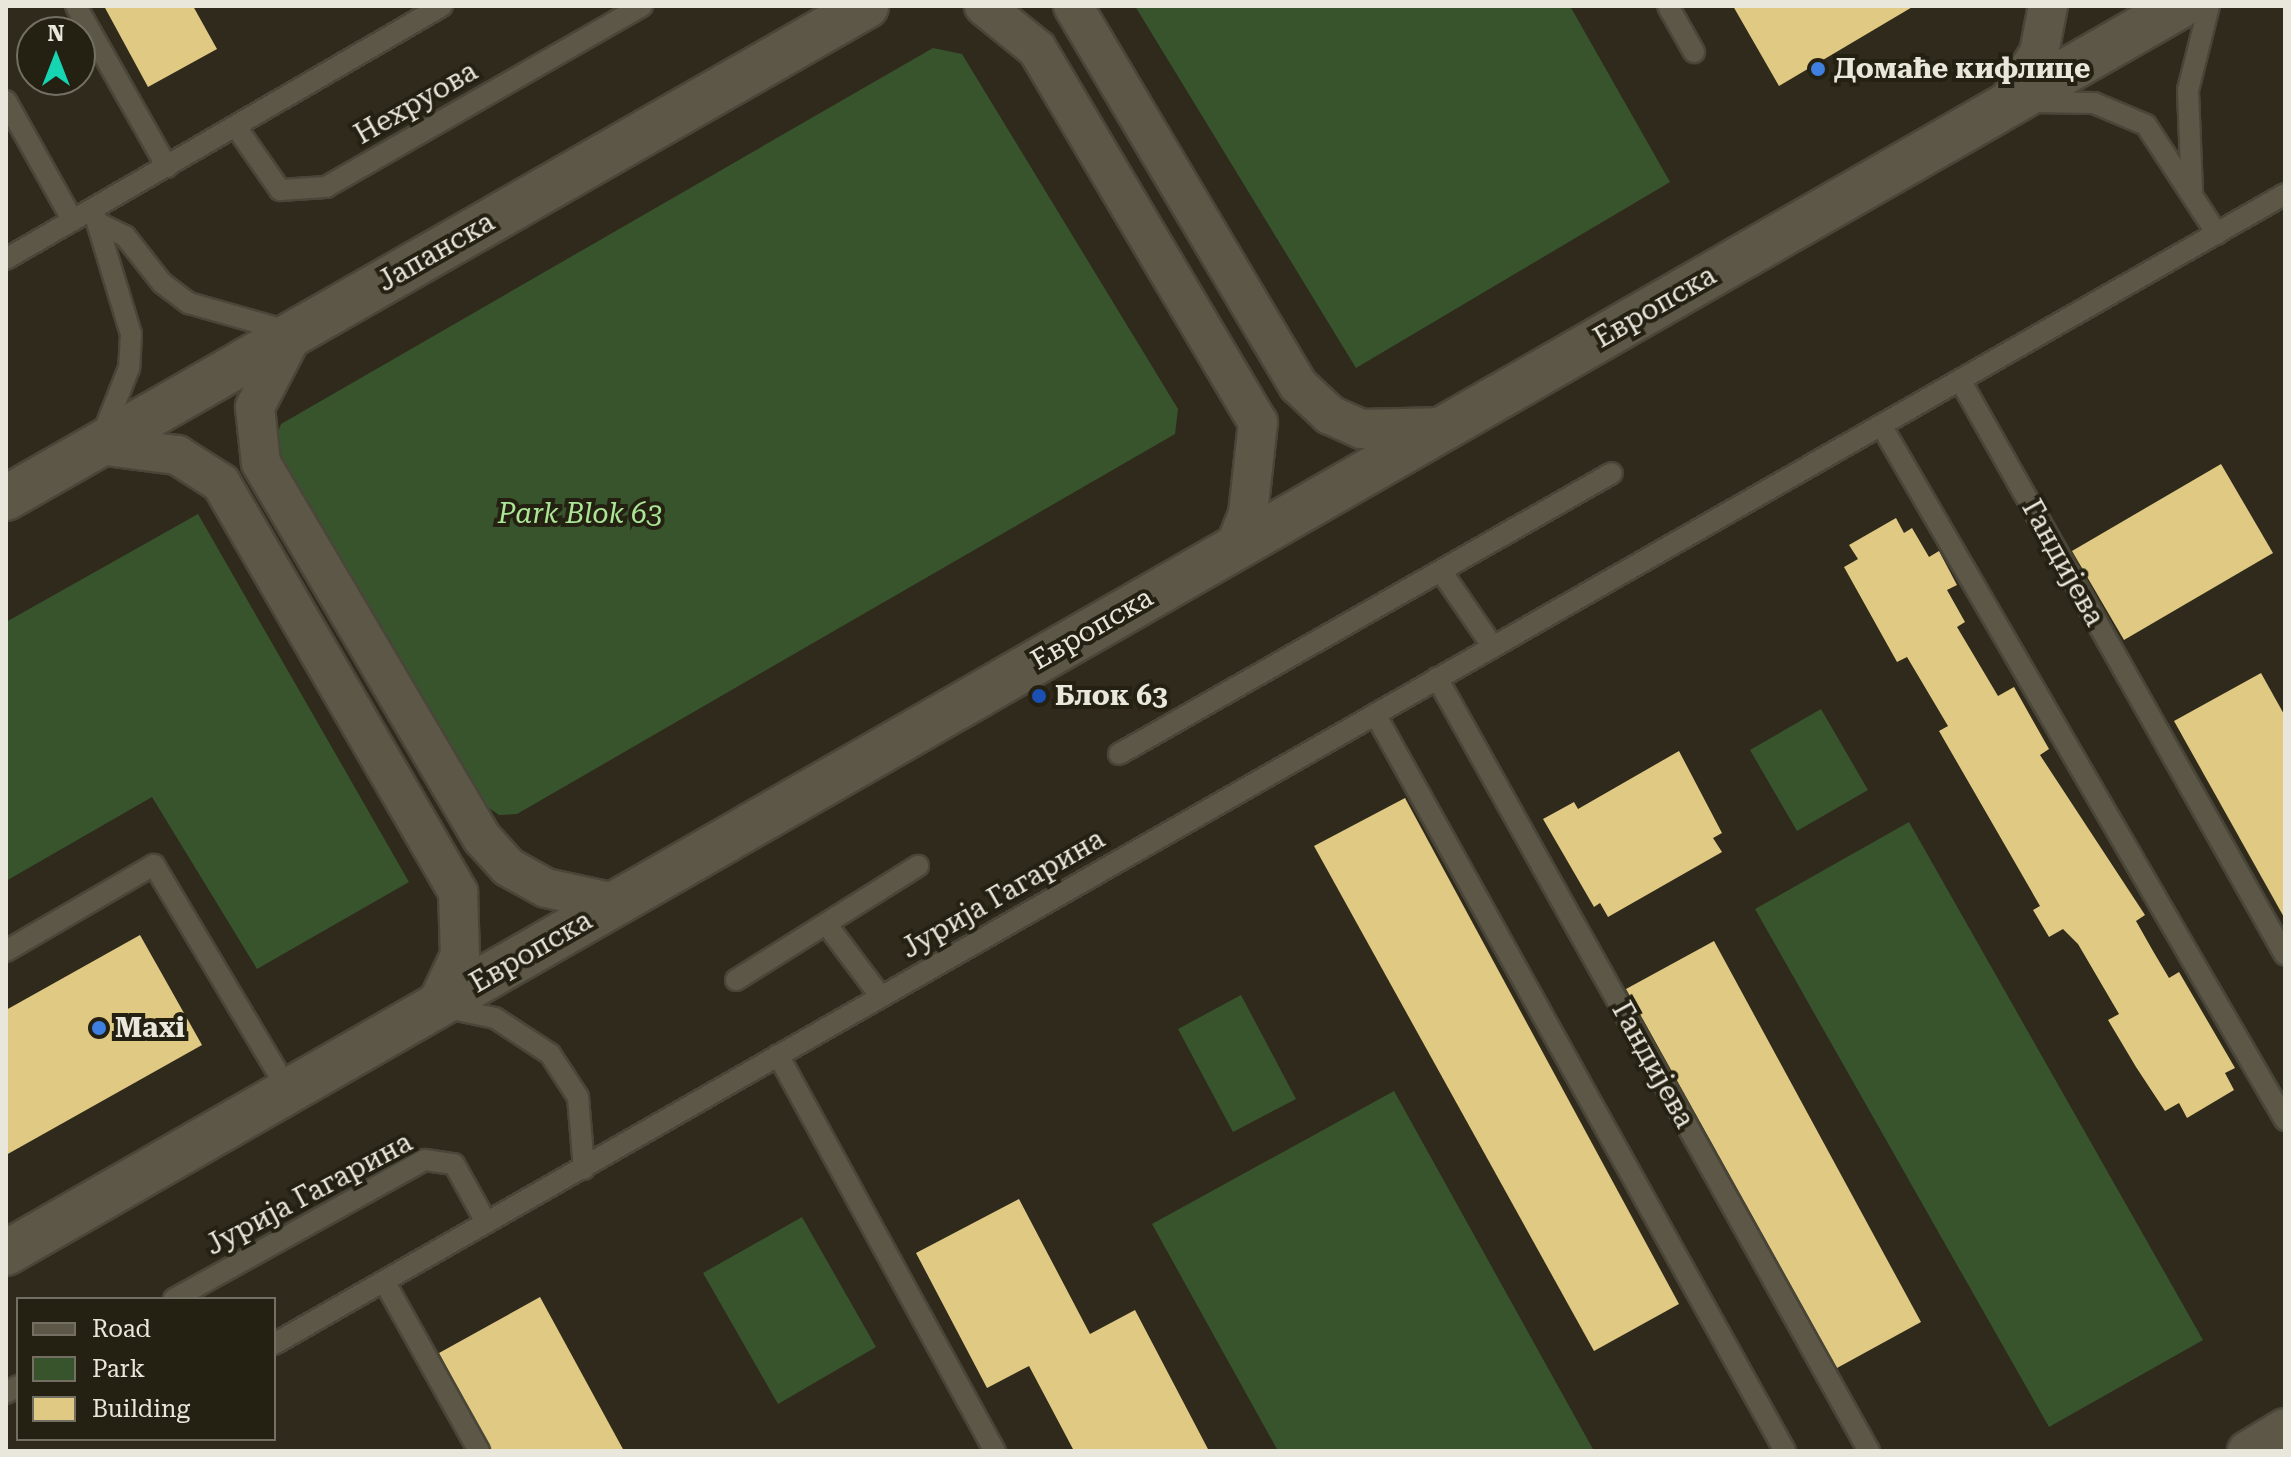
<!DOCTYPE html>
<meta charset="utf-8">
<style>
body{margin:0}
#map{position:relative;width:2291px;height:1457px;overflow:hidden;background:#2f2a1b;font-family:"Roboto Serif",serif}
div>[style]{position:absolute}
.green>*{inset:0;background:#38542d}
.building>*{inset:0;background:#dfc983}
.roads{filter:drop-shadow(2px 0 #494639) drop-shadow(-2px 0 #494639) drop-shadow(0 2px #494639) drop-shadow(0 -2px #494639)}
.service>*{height:20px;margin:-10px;padding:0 10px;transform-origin:10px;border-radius:10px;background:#5d5747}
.minor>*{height:38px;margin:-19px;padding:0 19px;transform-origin:19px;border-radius:19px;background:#5d5747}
.tertiary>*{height:44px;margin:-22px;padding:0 22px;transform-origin:22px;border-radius:22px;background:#5d5747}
.dots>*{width:22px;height:22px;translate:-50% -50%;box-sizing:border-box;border:4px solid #252112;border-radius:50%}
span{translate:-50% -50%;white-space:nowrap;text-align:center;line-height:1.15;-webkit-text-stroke:8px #252112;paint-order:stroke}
.poi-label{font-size:28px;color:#e9e6dc;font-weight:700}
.left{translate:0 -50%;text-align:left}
.street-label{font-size:28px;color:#e9e6dc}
.park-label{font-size:28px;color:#abe696;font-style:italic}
.frame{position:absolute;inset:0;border:8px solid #e9e6dc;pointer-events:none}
.legend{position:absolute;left:16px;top:1297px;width:260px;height:144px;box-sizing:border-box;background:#252112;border:2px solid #737063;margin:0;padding:10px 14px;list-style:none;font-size:24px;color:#e9e6dc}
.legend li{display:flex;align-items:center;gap:16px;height:40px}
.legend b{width:40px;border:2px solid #737063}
.north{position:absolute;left:16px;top:16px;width:80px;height:80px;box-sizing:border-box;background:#252112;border:2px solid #737063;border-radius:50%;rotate:0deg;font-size:22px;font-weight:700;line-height:32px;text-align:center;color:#e9e6dc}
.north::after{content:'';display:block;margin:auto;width:28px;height:36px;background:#15d5b3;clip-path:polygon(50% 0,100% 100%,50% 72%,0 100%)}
</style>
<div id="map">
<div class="green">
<div style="clip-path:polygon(1135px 6px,1570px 6px,1670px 182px,1356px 368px)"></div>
<div style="clip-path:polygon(933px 48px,962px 54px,1178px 409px,1175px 434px,517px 814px,499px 815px,486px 806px,279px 468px,274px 443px,281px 424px)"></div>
<div style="clip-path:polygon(198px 514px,409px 882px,257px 969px,152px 797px,6px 881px,6px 622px)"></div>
<div style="clip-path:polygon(1821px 709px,1868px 790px,1797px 831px,1750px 750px)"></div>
<div style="clip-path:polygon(1909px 822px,2203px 1340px,2049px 1427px,1755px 909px)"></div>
<div style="clip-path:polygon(1241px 995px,1296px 1099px,1233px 1132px,1178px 1029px)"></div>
<div style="clip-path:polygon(1394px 1091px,1594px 1451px,1278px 1451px,1152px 1224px)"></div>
<div style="clip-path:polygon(802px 1217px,876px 1347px,778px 1404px,703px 1273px)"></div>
</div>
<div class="building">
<div style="clip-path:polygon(104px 6px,193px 6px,217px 49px,148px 87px)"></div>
<div style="clip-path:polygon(1733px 6px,1914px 6px,1779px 86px)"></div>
<div style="clip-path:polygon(2221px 464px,2273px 553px,2124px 640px,2072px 551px)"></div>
<div style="clip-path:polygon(1896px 518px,1904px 533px,1912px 528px,1929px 557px,1939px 551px,1957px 585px,1947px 590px,1965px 622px,1957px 627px,1998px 696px,2014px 687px,2049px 749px,2040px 755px,2145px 915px,2136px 921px,2153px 951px,2169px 978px,2179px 972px,2235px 1068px,2225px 1073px,2234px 1090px,2187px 1118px,2179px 1103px,2165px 1111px,2136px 1067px,2108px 1020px,2119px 1014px,2078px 944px,2063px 929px,2049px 937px,2033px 910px,2040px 906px,1939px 731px,1948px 726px,1907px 657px,1897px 662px,1844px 567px,1858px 559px,1849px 545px)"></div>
<div style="clip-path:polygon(2261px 673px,2285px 716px,2285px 919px,2174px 721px)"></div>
<div style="clip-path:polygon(1679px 751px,1722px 833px,1713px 838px,1722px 852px,1608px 917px,1600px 903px,1594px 907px,1543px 819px,1574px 802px,1578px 809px)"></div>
<div style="clip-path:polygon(1405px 798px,1679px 1304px,1594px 1351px,1314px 846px)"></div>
<div style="clip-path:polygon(140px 935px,202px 1045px,6px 1155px,6px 1010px)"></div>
<div style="clip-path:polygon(1714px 941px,1921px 1322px,1837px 1368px,1626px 989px)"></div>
<div style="clip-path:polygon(1019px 1199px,1090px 1334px,1135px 1310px,1209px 1451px,1074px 1451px,1029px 1366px,987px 1388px,916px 1253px)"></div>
<div style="clip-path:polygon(540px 1297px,624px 1451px,492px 1451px,439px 1353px)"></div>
</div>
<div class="roads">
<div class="service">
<div style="left:76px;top:6px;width:185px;rotate:60.5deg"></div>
<div style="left:1668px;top:6px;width:53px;rotate:60.5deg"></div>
<div style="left:6px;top:101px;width:137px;rotate:60.8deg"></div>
<div style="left:2034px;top:102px;width:60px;rotate:1deg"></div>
<div style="left:2094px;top:103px;width:56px;rotate:22.9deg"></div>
<div style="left:2146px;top:125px;width:130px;rotate:56.9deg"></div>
<div style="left:236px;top:127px;width:77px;rotate:55.1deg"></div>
<div style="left:280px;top:190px;width:46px;rotate:-3.7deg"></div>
<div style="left:326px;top:187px;width:364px;rotate:-29.8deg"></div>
<div style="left:2192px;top:191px;width:101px;rotate:-92.3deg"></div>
<div style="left:2188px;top:90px;width:87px;rotate:-76deg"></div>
<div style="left:93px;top:209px;width:131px;rotate:73.1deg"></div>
<div style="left:131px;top:334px;width:34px;rotate:93deg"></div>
<div style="left:129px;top:368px;width:73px;rotate:111.7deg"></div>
<div style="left:100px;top:224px;width:28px;rotate:26deg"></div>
<div style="left:125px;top:236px;width:60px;rotate:51.8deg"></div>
<div style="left:162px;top:283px;width:34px;rotate:37deg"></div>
<div style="left:189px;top:303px;width:102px;rotate:15.9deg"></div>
<div style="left:6px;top:259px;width:504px;rotate:-30.13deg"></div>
<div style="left:1960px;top:380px;width:660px;rotate:60.52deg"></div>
<div style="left:1881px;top:425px;width:804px;rotate:59.83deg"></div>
<div style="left:1441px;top:571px;width:92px;rotate:55.6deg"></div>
<div style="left:1437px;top:678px;width:886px;rotate:60.8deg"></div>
<div style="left:1375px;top:714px;width:843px;rotate:60.91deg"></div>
<div style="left:1119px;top:754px;width:567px;rotate:-29.68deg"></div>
<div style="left:827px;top:925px;width:90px;rotate:53.1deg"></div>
<div style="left:6px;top:951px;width:171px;rotate:-30.2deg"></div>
<div style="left:154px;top:865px;width:262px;rotate:59.2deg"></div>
<div style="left:736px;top:980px;width:215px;rotate:-32.1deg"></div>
<div style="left:447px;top:1008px;width:49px;rotate:11.8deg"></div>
<div style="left:495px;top:1018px;width:66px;rotate:33.2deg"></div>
<div style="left:550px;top:1054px;width:51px;rotate:56.9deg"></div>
<div style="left:578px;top:1097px;width:72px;rotate:85.2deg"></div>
<div style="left:778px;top:1055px;width:452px;rotate:61.3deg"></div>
<div style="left:384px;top:1281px;width:195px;rotate:60.8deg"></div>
<div style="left:174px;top:1299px;width:287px;rotate:-29deg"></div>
<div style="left:425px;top:1160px;width:29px;rotate:8deg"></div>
<div style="left:454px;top:1164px;width:66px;rotate:61.1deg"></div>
<div style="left:274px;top:1344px;width:2317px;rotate:-29.76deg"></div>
<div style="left:6px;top:1393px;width:14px;rotate:-30deg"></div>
</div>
<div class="minor">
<div style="left:984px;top:6px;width:68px;rotate:39.1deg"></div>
<div style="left:1037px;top:49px;width:434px;rotate:59.4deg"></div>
<div style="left:1258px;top:422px;width:93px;rotate:96.2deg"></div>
<div style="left:1248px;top:514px;width:35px;rotate:112deg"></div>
<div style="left:1073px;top:6px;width:441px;rotate:59.3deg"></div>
<div style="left:1298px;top:385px;width:44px;rotate:43.2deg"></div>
<div style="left:1330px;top:415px;width:34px;rotate:24deg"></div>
<div style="left:1361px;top:429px;width:82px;rotate:-1.4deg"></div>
<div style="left:2006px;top:105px;width:62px;rotate:-57.6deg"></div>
<div style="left:2039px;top:53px;width:48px;rotate:-79.2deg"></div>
<div style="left:294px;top:332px;width:85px;rotate:117.5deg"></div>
<div style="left:255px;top:407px;width:56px;rotate:83.9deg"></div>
<div style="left:261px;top:463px;width:435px;rotate:59.5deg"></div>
<div style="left:482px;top:838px;width:39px;rotate:48deg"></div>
<div style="left:508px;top:867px;width:43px;rotate:28.9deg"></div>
<div style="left:546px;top:888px;width:71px;rotate:12.3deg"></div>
<div style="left:98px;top:445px;width:80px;rotate:7.2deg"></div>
<div style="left:177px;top:455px;width:52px;rotate:32.5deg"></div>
<div style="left:221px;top:483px;width:473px;rotate:59.9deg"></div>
<div style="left:458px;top:892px;width:63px;rotate:88.2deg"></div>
<div style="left:460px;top:955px;width:56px;rotate:115.2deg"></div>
<div style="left:2247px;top:1451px;width:44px;rotate:-31.2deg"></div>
</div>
<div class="tertiary">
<div style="left:6px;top:498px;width:991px;rotate:-29.77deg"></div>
<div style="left:6px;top:1253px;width:2506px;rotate:-29.84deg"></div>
</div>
</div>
<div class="dots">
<div style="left:1818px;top:69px;background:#3f7fe0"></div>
<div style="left:1039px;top:696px;background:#1a4fb4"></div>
<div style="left:99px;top:1028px;background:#3f7fe0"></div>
</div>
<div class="poi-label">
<span class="left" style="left:1834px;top:69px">Домаће кифлице</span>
<span class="left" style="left:1055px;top:696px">Блок 63</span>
<span class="left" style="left:115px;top:1028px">Maxi</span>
</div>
<div class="street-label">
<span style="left:416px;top:103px;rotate:-30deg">Нехруова</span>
<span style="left:436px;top:252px;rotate:-30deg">Јапанска</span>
<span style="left:1655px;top:307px;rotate:-30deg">Европска</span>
<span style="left:2063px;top:563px;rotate:61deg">Гандијева</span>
<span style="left:1092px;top:629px;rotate:-30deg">Европска</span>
<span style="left:1003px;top:894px;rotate:-30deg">Јурија Гагарина</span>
<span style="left:531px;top:952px;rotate:-30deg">Европска</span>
<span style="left:1653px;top:1065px;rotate:61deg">Гандијева</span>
<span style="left:309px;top:1194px;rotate:-28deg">Јурија Гагарина</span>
</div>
<div class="park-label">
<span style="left:580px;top:514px">Park Blok 63</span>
</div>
<div class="frame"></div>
<ul class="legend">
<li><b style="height:10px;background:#5d5747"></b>Road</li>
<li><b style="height:22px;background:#38542d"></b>Park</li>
<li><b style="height:22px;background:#dfc983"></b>Building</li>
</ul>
<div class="north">N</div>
</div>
